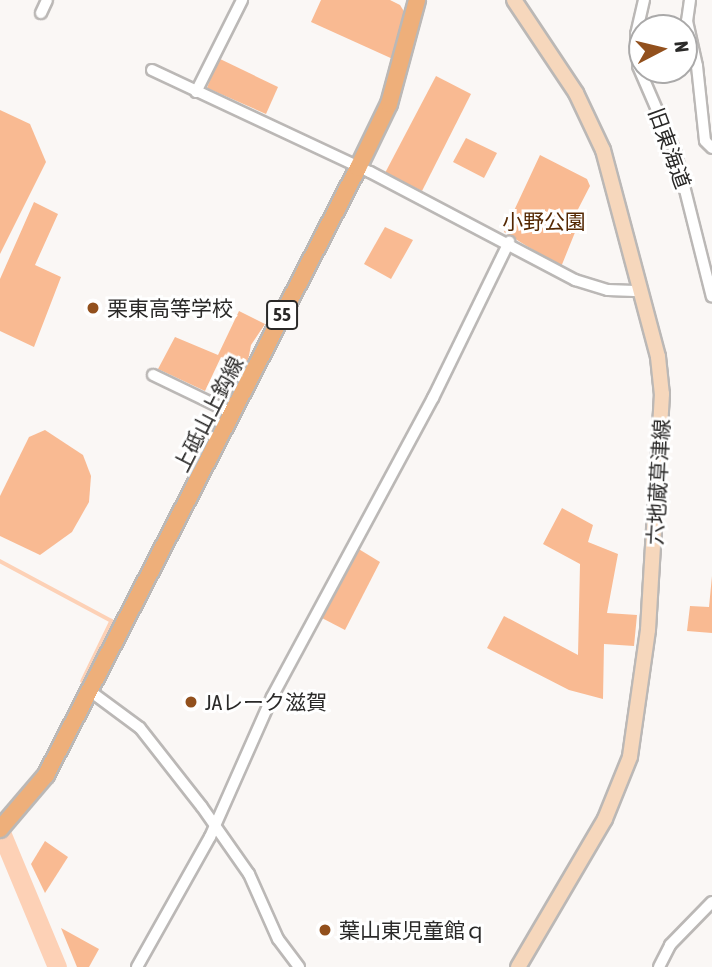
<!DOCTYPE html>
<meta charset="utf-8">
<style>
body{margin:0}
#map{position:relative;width:712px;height:967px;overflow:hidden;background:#faf7f5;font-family:"Asap Condensed","Noto Sans JP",sans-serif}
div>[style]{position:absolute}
.green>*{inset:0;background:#f9ba92}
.stream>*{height:3.5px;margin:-1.75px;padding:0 1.75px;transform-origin:1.75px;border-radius:1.75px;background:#fdd1b6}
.river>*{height:19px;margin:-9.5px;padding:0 9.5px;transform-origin:9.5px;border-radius:9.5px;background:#fdd1b6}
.roads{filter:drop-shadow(2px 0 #bbb8b6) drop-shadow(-2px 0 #bbb8b6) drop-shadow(0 2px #bbb8b6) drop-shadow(0 -2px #bbb8b6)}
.street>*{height:10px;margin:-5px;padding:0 5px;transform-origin:5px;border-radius:5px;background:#fff}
.secondary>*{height:14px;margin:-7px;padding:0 7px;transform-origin:7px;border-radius:7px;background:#f6d7bc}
.primary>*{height:16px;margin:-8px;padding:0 8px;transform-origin:8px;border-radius:8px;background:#eeaf7a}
.dots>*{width:19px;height:19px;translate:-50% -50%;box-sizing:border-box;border:4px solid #fff;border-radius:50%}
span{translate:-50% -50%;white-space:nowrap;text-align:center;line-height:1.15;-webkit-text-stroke:6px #fff;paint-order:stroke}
.shield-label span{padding:2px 5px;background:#fff;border:2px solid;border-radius:5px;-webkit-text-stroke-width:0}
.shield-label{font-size:19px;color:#2a2928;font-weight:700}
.street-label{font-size:21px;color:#2a2928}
.park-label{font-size:21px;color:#542803}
.poi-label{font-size:21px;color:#2a2928}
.left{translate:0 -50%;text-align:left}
.north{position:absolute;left:628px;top:14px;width:70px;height:70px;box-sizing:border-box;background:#fff;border:2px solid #aaa9a9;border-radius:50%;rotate:83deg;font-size:19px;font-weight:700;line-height:28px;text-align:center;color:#2a2928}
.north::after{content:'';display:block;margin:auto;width:24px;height:32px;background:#92501d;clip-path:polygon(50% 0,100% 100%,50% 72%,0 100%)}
</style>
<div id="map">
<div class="green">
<div style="clip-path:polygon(321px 0,390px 0,400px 5px,405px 13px,395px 60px,311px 22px)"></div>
<div style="clip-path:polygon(218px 58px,278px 87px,266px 114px,207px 88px)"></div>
<div style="clip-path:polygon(436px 76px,471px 94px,422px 191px,385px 173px)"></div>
<div style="clip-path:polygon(0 110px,30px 124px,46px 162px,0 254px)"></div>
<div style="clip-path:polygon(466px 138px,497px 153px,484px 178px,453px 162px)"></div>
<div style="clip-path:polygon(540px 155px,587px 179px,590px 186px,574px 217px,580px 220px,561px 267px,504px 232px)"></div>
<div style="clip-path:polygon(34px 202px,58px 214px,35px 265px,61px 277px,34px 347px,0 331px,0 279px)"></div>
<div style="clip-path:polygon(385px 227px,413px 240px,391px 279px,364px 264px)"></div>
<div style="clip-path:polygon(239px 311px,265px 324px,251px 345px,247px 366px,221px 357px,205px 391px,158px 369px,175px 337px,218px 355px)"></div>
<div style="clip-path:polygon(45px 430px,83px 455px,91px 476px,89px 502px,72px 532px,40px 555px,0 536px,0 496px,29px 437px)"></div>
<div style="clip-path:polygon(562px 508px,593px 525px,588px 542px,618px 554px,607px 613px,637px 615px,634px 646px,604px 644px,603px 699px,569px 690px,487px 648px,504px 616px,578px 655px,580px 564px,543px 544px)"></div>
<div style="clip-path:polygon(357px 548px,380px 562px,345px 630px,320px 617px)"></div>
<div style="clip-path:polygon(712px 576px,712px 633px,687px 631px,690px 606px,709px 607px)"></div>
<div style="clip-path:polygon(45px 841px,68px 857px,45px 893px,31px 864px)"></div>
<div style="clip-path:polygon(61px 928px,99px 949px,89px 967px,77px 967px)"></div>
</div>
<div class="stream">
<div style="left:0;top:561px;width:127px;rotate:28.2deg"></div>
<div style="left:112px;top:621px;width:67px;rotate:115.8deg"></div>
</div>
<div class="river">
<div style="left:0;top:830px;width:148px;rotate:67.4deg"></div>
</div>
<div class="roads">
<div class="street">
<div style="left:644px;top:0;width:35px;rotate:103deg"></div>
<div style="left:636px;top:34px;width:32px;rotate:86deg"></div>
<div style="left:638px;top:66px;width:96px;rotate:66.6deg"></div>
<div style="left:676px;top:154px;width:147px;rotate:75.9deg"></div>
<div style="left:690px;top:0;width:21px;rotate:98deg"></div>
<div style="left:687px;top:21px;width:46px;rotate:77.5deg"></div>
<div style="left:697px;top:66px;width:75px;rotate:83.9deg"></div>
<div style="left:705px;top:141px;width:10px;rotate:45deg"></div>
<div style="left:41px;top:13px;width:14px;rotate:-65deg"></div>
<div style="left:152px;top:70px;width:241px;rotate:25.1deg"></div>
<div style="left:370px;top:172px;width:232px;rotate:27.8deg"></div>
<div style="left:575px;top:280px;width:34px;rotate:17deg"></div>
<div style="left:608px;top:290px;width:33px;rotate:2deg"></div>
<div style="left:196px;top:92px;width:103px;rotate:-63.4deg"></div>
<div style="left:153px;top:375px;width:88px;rotate:25.7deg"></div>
<div style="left:90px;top:691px;width:62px;rotate:36.5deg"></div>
<div style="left:140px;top:728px;width:100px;rotate:51.9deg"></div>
<div style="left:202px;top:807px;width:82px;rotate:55deg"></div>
<div style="left:249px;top:874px;width:71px;rotate:66deg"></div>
<div style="left:278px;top:939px;width:35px;rotate:53deg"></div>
<div style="left:137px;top:967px;width:149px;rotate:-60.7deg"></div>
<div style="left:210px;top:837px;width:153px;rotate:-66.1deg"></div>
<div style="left:272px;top:697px;width:340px;rotate:-61.7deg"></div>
<div style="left:433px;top:398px;width:174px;rotate:-64deg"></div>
<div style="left:659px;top:967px;width:25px;rotate:-63deg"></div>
<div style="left:670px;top:945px;width:60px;rotate:-45.7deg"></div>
</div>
<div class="secondary">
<div style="left:514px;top:0;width:112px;rotate:56.3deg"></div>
<div style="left:576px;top:93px;width:63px;rotate:64.7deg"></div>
<div style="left:603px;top:150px;width:214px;rotate:75.1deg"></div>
<div style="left:658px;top:357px;width:37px;rotate:84deg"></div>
<div style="left:662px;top:394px;width:236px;rotate:93.4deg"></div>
<div style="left:648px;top:630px;width:128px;rotate:98.1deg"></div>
<div style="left:630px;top:757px;width:67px;rotate:112deg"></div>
<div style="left:605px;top:819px;width:172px;rotate:120.4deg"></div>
</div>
<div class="primary">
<div style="left:0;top:829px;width:71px;rotate:-49.6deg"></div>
<div style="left:46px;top:775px;width:682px;rotate:-62.8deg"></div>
<div style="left:358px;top:168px;width:71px;rotate:-64.2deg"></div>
<div style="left:389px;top:104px;width:108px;rotate:-74.9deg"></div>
</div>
</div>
<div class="dots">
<div style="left:93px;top:308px;background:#92501d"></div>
<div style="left:191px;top:702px;background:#92501d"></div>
<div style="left:325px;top:930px;background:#92501d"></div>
</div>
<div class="shield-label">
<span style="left:282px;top:315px">55</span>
</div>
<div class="street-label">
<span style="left:670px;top:148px;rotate:70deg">旧東海道</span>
<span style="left:208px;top:414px;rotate:-63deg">上砥山上鈎線</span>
<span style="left:658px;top:482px;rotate:-87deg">六地蔵草津線</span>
</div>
<div class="park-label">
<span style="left:544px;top:221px">小野公園</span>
</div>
<div class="poi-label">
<span class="left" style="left:107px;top:308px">栗東高等学校</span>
<span class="left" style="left:205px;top:702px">JAレーク滋賀</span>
<span class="left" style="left:339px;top:930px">葉山東児童館ｑ</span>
</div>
<div class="north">N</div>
</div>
